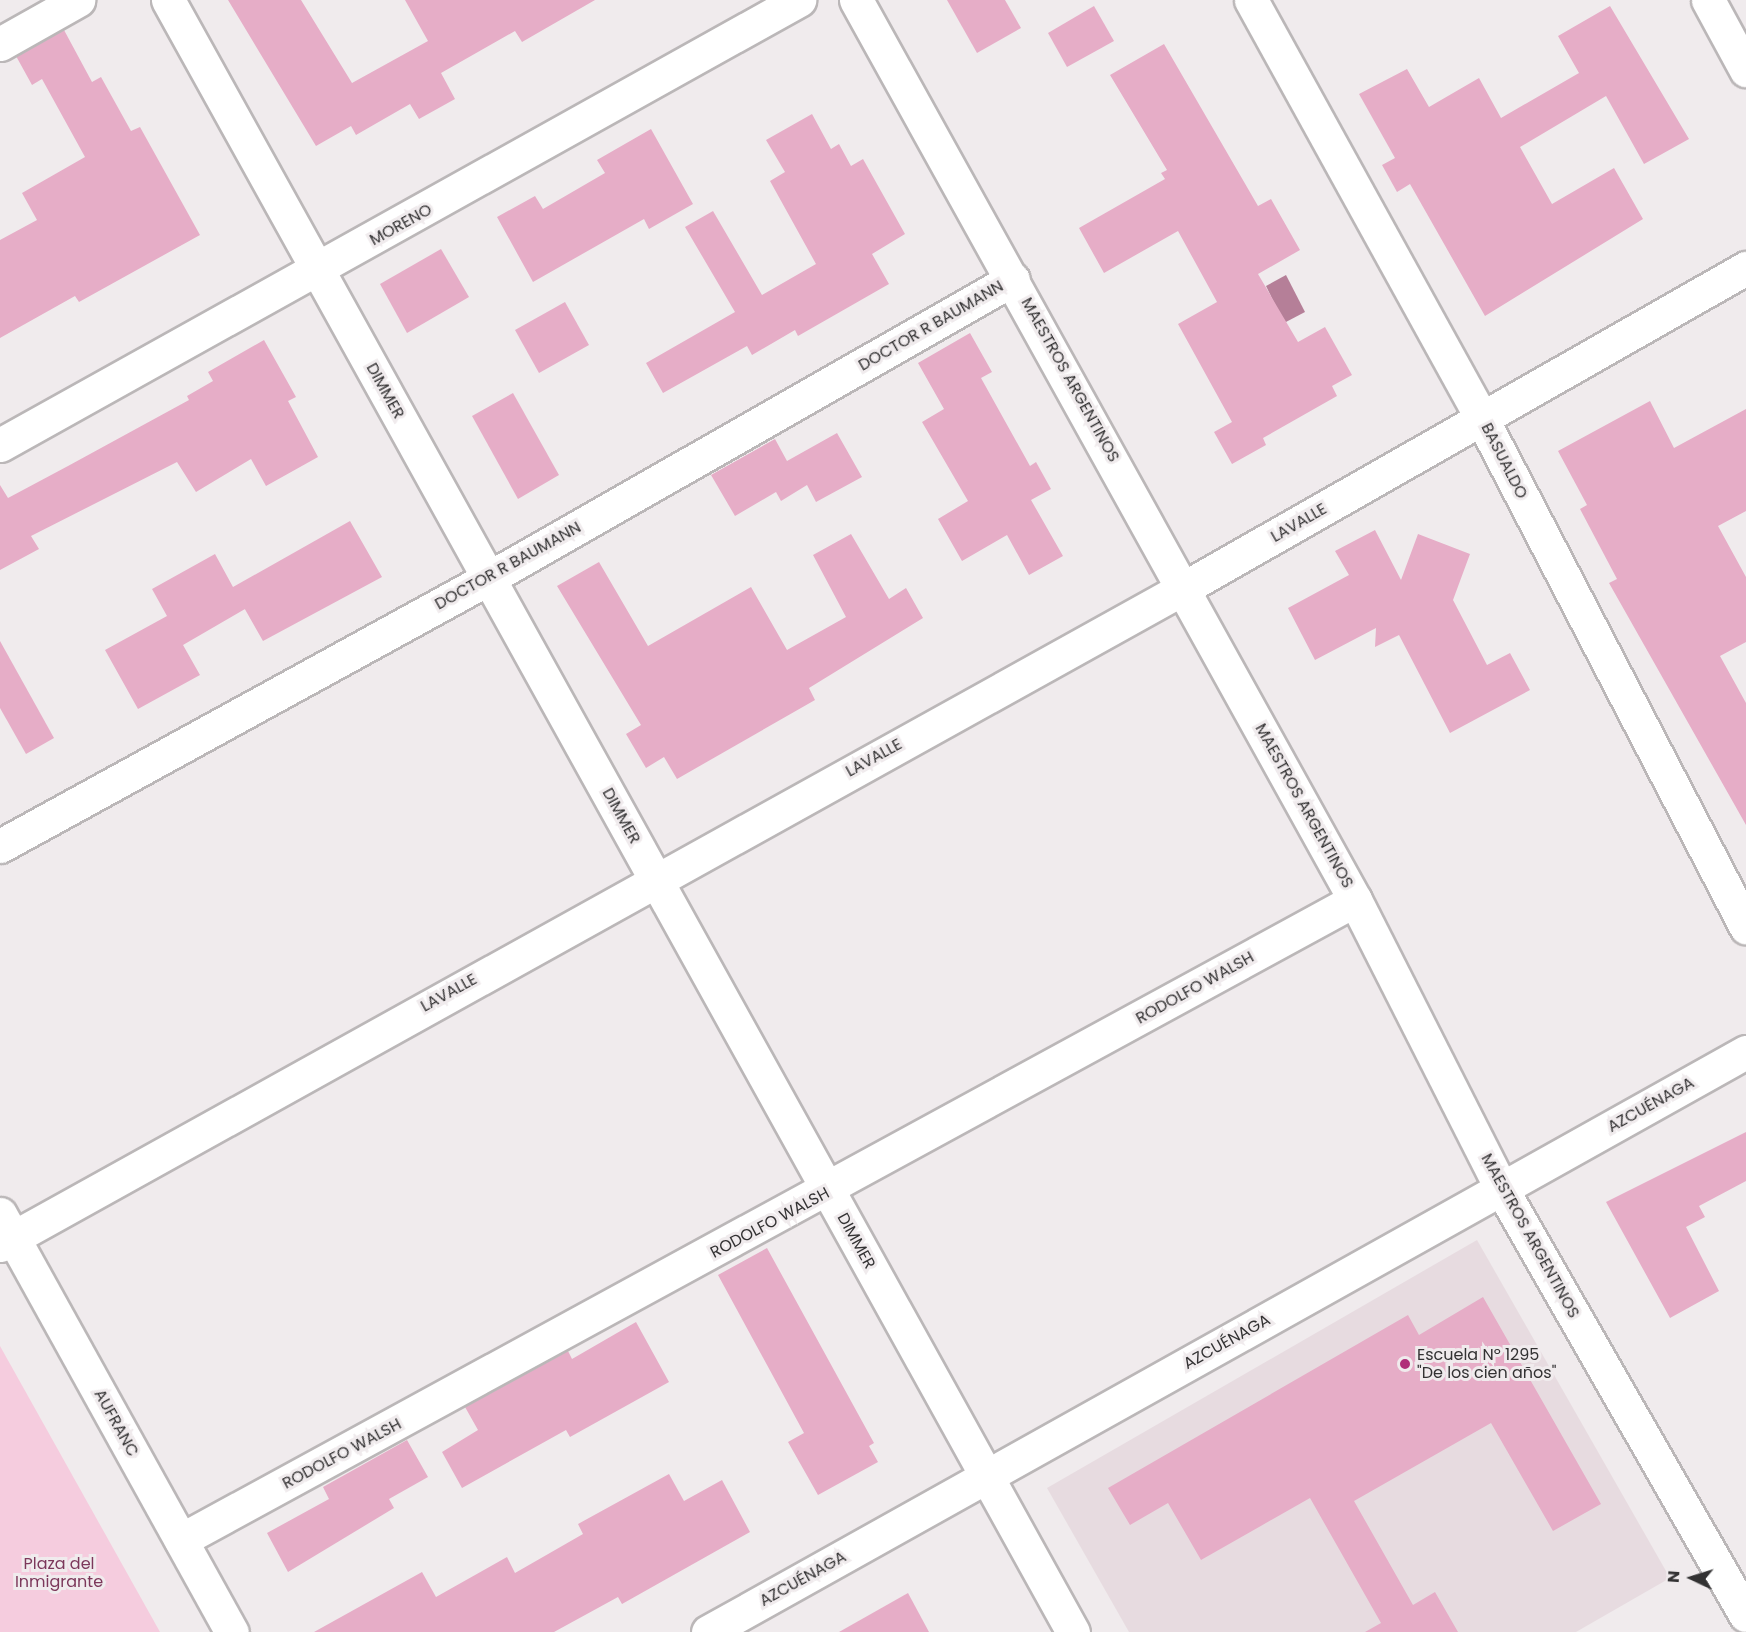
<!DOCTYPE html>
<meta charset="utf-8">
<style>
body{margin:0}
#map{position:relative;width:1746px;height:1632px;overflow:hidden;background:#f0ebed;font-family:Poppins,sans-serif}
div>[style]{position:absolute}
.built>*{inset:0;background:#e7dbe0}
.green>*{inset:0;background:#f5ccde}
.water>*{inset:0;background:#b57f98}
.building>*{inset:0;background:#e6adc7}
.roads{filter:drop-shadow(2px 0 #bbb7b8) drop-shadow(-2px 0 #bbb7b8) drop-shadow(0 2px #bbb7b8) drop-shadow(0 -2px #bbb7b8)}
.minor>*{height:33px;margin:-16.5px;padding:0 16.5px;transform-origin:16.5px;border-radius:16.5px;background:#fff}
.dots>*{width:16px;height:16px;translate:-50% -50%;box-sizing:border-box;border:3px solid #f0ebed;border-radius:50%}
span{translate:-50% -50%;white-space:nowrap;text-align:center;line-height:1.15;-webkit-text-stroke:6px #f0ebed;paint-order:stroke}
.street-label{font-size:16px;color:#333233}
.poi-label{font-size:16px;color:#333233}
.left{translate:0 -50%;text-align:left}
.park-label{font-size:16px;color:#7c385b}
.north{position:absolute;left:1662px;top:1548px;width:60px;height:60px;-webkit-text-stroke:4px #f0ebed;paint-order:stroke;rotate:274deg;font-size:16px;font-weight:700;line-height:24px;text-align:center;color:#333233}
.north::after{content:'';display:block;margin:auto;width:21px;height:27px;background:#333233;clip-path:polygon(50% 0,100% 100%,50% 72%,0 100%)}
</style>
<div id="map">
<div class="built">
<div style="clip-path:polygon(1477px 1240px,1670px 1578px,1576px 1632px,1129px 1632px,1047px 1488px)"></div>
</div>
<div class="green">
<div style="clip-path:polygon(0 1346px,160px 1632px,0 1632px)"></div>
</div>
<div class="water">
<div style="clip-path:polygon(1286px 275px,1305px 312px,1284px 323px,1266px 286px)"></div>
</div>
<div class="building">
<div style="clip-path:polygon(228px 0,301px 0,352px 83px,428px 41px,405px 0,595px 0,522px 42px,515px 31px,441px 73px,455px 99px,419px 119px,410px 104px,356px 135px,351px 126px,316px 146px)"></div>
<div style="clip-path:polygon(947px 0,1005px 0,1021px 28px,977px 53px)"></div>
<div style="clip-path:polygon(1094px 6px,1114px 41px,1067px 67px,1048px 33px)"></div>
<div style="clip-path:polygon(1610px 6px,1689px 139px,1644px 164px,1606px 96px,1520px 147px,1552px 204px,1614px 168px,1643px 219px,1485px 316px,1410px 184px,1397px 192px,1382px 165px,1395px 158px,1359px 94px,1407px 69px,1429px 107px,1479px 78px,1501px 118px,1579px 73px,1558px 36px)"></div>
<div style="clip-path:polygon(64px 30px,92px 82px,101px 77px,131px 131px,140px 127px,200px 235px,79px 302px,75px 296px,0 338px,0 240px,37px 220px,22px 193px,85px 157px,42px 79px,32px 85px,16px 56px)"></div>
<div style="clip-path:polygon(1164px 44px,1258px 206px,1271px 199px,1300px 250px,1258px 274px,1298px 342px,1325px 327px,1352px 375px,1332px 386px,1337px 396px,1263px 438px,1266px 445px,1232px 464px,1214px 432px,1232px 422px,1178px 324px,1217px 302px,1178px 231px,1104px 273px,1079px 228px,1165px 179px,1161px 173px,1167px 170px,1110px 75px)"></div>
<div style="clip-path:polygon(812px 114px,831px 149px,839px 144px,851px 166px,863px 159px,905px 234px,872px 254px,889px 284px,798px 336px,795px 330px,752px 355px,747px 346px,663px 393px,646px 363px,735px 312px,685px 227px,713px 211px,762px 295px,816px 264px,770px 181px,785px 172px,766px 140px)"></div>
<div style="clip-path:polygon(651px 129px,693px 204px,649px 229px,644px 219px,533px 282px,497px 217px,535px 196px,543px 209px,605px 173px,597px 160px)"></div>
<div style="clip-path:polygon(441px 249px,469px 297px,407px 333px,380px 284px)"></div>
<div style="clip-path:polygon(565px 302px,589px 345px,539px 373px,515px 330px)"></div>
<div style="clip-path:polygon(970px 333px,992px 372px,981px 378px,1030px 466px,1036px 462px,1051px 489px,1031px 500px,1063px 556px,1029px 575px,1007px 535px,962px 561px,938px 519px,968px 501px,922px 422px,944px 409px,918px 363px)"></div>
<div style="clip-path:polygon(264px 340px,296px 397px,288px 401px,318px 457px,266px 486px,251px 459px,196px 492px,177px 462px,31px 536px,39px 549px,0 570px,0 485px,8px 498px,68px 466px,189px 400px,187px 396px,213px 381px,208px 372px)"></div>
<div style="clip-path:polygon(513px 393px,559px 475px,518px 499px,472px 416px)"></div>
<div style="clip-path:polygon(1650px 401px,1674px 448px,1746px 409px,1746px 511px,1718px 526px,1746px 577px,1746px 642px,1720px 656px,1746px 703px,1746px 825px,1609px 583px,1617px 579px,1580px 509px,1587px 505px,1558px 451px)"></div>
<div style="clip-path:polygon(837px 433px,862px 477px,816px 502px,807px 485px,781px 501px,776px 492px,735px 516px,711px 475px,775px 439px,787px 461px)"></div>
<div style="clip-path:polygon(350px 521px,382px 577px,263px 641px,242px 604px,245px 609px,183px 645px,200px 675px,138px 709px,105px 650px,167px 616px,152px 589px,215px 554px,233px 587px)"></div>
<div style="clip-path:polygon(1375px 530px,1401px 580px,1418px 534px,1470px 554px,1453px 600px,1487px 665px,1510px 653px,1530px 690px,1450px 733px,1399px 635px,1375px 647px,1376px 628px,1315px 660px,1288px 608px,1349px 575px,1335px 551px)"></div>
<div style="clip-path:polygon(851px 534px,889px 599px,906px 588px,923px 618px,809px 688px,815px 700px,677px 779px,664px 757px,646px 768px,626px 734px,641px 725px,557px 586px,599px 562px,648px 646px,751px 587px,787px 650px,846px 617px,813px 555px)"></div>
<div style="clip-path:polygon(0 641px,54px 738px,26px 754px,0 708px)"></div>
<div style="clip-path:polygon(1746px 1132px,1746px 1181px,1699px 1206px,1705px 1217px,1686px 1227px,1719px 1291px,1670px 1318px,1606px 1202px)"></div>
<div style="clip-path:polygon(767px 1248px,874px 1443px,869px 1446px,878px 1462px,818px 1495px,788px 1442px,804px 1433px,718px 1275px)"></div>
<div style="clip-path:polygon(1483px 1297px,1601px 1504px,1553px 1531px,1491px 1423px,1354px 1501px,1413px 1605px,1435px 1592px,1458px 1632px,1365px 1632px,1381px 1623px,1310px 1498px,1201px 1560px,1168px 1503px,1130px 1525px,1108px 1488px,1408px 1315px,1419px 1335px)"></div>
<div style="clip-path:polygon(636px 1322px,669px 1382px,570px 1437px,566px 1430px,462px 1488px,442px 1452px,478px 1430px,465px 1407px,568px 1351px,572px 1359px)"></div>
<div style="clip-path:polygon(407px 1440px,428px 1477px,389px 1499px,394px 1508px,288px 1572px,267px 1533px,329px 1499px,323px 1487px)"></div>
<div style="clip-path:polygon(669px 1474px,684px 1501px,722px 1480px,750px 1532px,622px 1604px,618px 1597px,554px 1632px,314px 1632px,422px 1572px,436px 1597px,507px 1557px,515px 1573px,583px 1534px,578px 1524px)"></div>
<div style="clip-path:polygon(908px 1593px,929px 1632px,839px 1632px)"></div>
</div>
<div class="roads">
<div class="minor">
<div style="left:168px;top:0;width:1866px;rotate:60.99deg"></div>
<div style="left:856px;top:0;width:1029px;rotate:60.99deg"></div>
<div style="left:1355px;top:900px;width:323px;rotate:63.1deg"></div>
<div style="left:1501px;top:1188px;width:492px;rotate:60.2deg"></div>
<div style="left:1251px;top:0;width:478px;rotate:61.1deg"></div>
<div style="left:1482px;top:419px;width:573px;rotate:62.54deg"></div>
<div style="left:1708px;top:0;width:80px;rotate:61.5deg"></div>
<div style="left:0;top:44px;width:90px;rotate:-29.4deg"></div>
<div style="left:0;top:445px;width:915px;rotate:-29.12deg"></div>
<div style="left:0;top:846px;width:558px;rotate:-28.73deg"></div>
<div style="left:489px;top:578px;width:603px;rotate:-29.71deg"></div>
<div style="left:0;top:1214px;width:478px;rotate:61deg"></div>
<div style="left:0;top:1245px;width:1354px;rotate:-29.03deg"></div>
<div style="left:1184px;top:588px;width:647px;rotate:-29.66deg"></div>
<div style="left:181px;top:1540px;width:1337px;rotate:-28.6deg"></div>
<div style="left:708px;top:1632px;width:1189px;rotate:-29.2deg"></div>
</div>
</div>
<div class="dots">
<div style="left:1405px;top:1364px;background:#b02e79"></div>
</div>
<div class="street-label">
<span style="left:401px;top:225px;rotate:-29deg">MORENO</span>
<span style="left:931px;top:326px;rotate:-30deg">DOCTOR R BAUMANN</span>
<span style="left:1070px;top:380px;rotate:61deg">MAESTROS ARGENTINOS</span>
<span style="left:385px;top:391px;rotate:61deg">DIMMER</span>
<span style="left:1504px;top:461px;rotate:63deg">BASUALDO</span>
<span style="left:1299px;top:523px;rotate:-30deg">LAVALLE</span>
<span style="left:508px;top:566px;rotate:-29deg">DOCTOR R BAUMANN</span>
<span style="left:874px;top:758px;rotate:-29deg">LAVALLE</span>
<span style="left:1304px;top:806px;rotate:61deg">MAESTROS ARGENTINOS</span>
<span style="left:621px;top:816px;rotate:61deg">DIMMER</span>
<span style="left:1195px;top:988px;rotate:-29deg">RODOLFO WALSH</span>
<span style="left:449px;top:993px;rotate:-29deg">LAVALLE</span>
<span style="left:1651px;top:1105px;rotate:-29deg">AZCUÉNAGA</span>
<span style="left:770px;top:1223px;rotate:-28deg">RODOLFO WALSH</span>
<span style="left:1530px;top:1236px;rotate:61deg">MAESTROS ARGENTINOS</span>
<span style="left:856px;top:1241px;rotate:61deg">DIMMER</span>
<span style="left:1227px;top:1342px;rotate:-29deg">AZCUÉNAGA</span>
<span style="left:116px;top:1423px;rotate:61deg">AUFRANC</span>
<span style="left:342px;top:1454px;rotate:-28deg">RODOLFO WALSH</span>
<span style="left:803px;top:1579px;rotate:-29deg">AZCUÉNAGA</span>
</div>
<div class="poi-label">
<span class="left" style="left:1417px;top:1364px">Escuela Nº 1295<br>"De los cien años"</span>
</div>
<div class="park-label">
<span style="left:59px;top:1573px">Plaza del<br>Inmigrante</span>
</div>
<div class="north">N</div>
</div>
